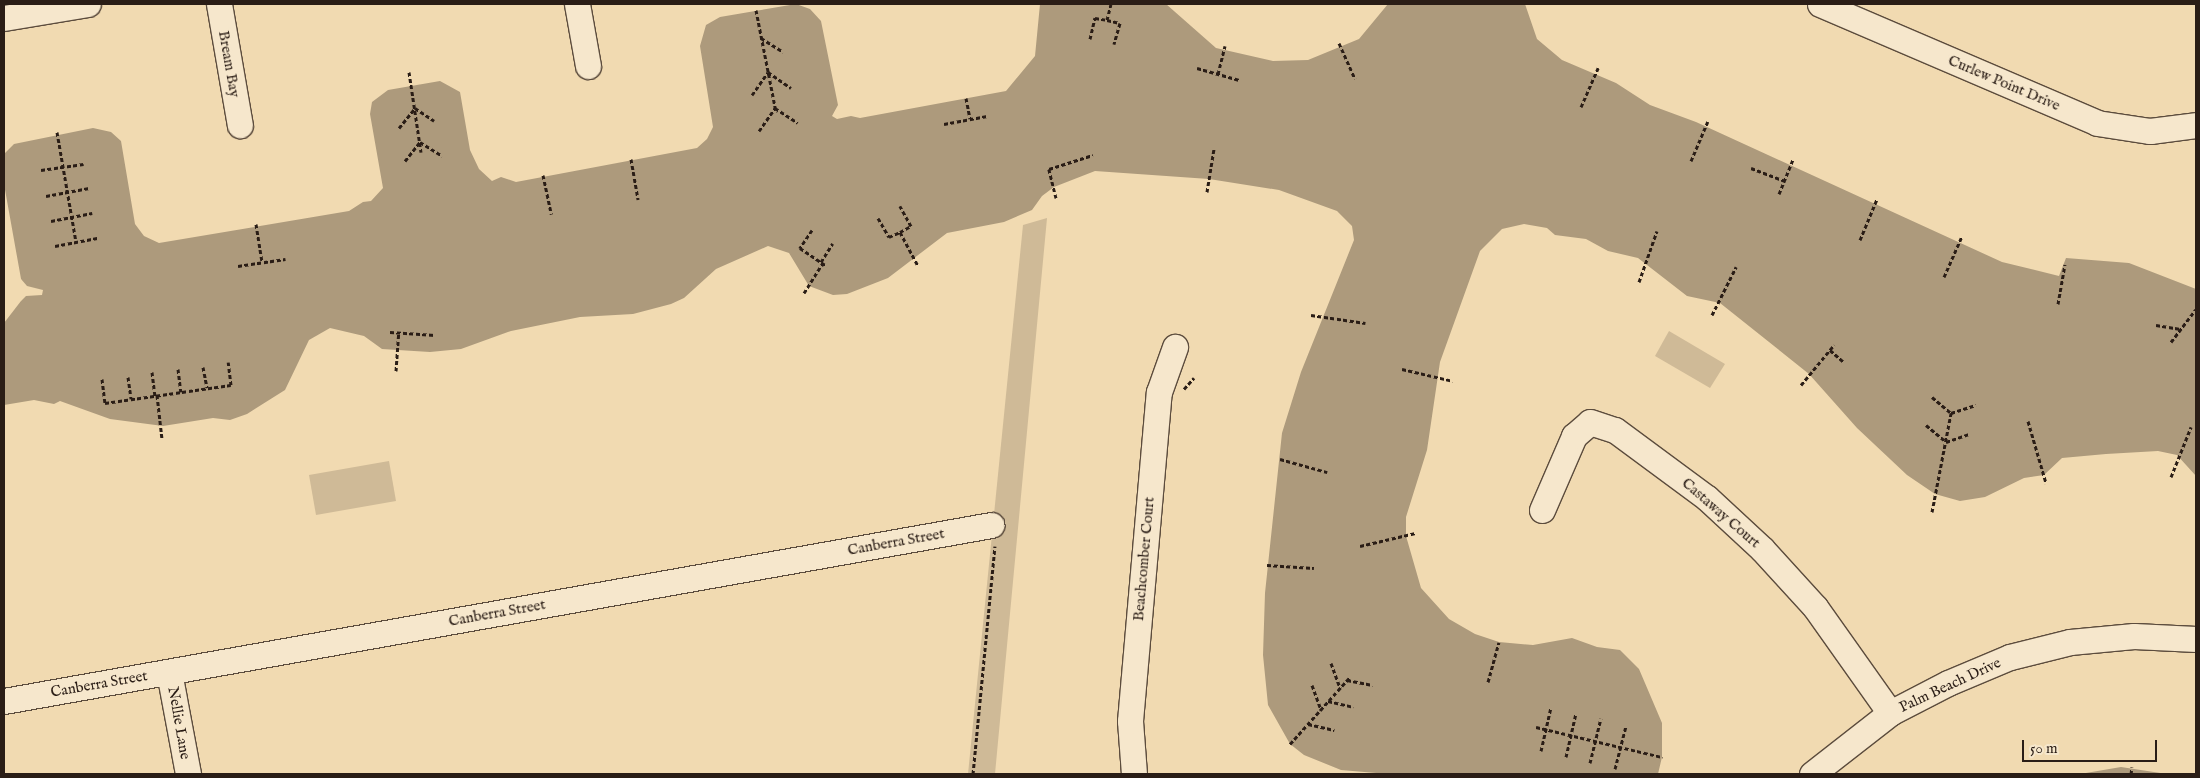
<!DOCTYPE html>
<style>
body{margin:0}
#map{position:relative;width:2200px;height:778px;overflow:hidden;background:#f1dab1;font-family:"IM FELL English",serif}
div>[style]{position:absolute}
.green>*{inset:0;background:#cfba97}
.water>*{inset:0;background:#ad9a7c}
.pier>*{inset:0;background:#f1dab1}
.path>*{height:3px;margin-top:-1.5px;transform-origin:0;background:repeating-linear-gradient(90deg,#2a1d16 0 4px,transparent 0 6.5px)}
.roads{filter:drop-shadow(1px 0 #5c4c3d) drop-shadow(-1px 0 #5c4c3d) drop-shadow(0 1px #5c4c3d) drop-shadow(0 -1px #5c4c3d)}
.minor>*{height:25px;margin:-12.5px;padding:0 12.5px;transform-origin:12.5px;border-radius:12.5px;background:#f6e7cc}
span{translate:-50% -50%;white-space:nowrap;text-align:center;line-height:1.15;-webkit-text-stroke:4.5px #f6e7cc;paint-order:stroke}
.street-label{font-size:15px;color:#2a1d16}
.frame{position:absolute;inset:0;border:5px solid #2a1d16;pointer-events:none}
.scale{position:absolute;left:2022px;top:740px;width:135px;height:22px;box-sizing:border-box;border:2px solid #2a1d16;border-top:0;padding-left:6px;font-size:15px;line-height:18px;white-space:nowrap;color:#2a1d16;-webkit-text-stroke:4px #f6e7cc;paint-order:stroke}
</style>
<div id="map">
<div class="green">
<div style="clip-path:polygon(1047px 218px,995px 774px,968px 774px,1023px 225px)"></div>
<div style="clip-path:polygon(1669px 331px,1725px 364px,1710px 388px,1655px 356px)"></div>
<div style="clip-path:polygon(389px 461px,396px 501px,316px 515px,309px 475px)"></div>
</div>
<div class="water">
<div style="clip-path:polygon(796px 4px,810px 9px,821px 21px,838px 105px,832px 116px,837px 119px,851px 116px,860px 118px,1006px 91px,1035px 56px,1040px 4px,1166px 4px,1216px 48px,1273px 61px,1308px 60px,1359px 39px,1388px 4px,1525px 4px,1537px 39px,1562px 60px,1616px 83px,1650px 105px,1696px 122px,2002px 262px,2059px 276px,2066px 258px,2129px 263px,2196px 289px,2196px 476px,2177px 455px,2158px 451px,2106px 454px,2062px 458px,2044px 475px,2024px 478px,1985px 497px,1960px 501px,1935px 494px,1907px 475px,1857px 428px,1809px 374px,1720px 303px,1687px 296px,1638px 258px,1608px 251px,1586px 239px,1555px 235px,1547px 228px,1524px 224px,1502px 229px,1480px 251px,1440px 362px,1427px 450px,1406px 517px,1406px 536px,1421px 588px,1449px 619px,1475px 634px,1499px 642px,1533px 645px,1572px 638px,1597px 647px,1620px 650px,1639px 669px,1662px 723px,1662px 757px,1658px 774px,1388px 774px,1341px 770px,1304px 755px,1290px 744px,1268px 705px,1263px 655px,1265px 593px,1282px 433px,1301px 372px,1354px 240px,1352px 226px,1337px 211px,1279px 190px,1209px 179px,1095px 171px,1054px 187px,1042px 196px,1032px 210px,1004px 222px,947px 233px,888px 278px,847px 294px,833px 295px,809px 286px,789px 253px,768px 246px,716px 269px,684px 298px,671px 304px,633px 314px,580px 317px,511px 331px,461px 349px,430px 352px,382px 349px,364px 336px,330px 328px,309px 340px,285px 390px,247px 414px,230px 420px,213px 418px,163px 426px,110px 419px,60px 401px,54px 404px,34px 400px,4px 405px,4px 323px,21px 301px,23px 290px,4px 184px,4px 154px,14px 144px,93px 128px,111px 132px,121px 141px,135px 224px,144px 236px,159px 243px,349px 211px,363px 202px,371px 201px,383px 188px,370px 114px,372px 102px,388px 90px,440px 81px,460px 92px,470px 150px,479px 169px,492px 181px,501px 177px,516px 182px,697px 148px,707px 139px,713px 127px,700px 46px,706px 25px,720px 17px)"></div>
<div style="clip-path:polygon(2121px 767px,2167px 774px,2080px 774px)"></div>
</div>
<div class="pier">
<div style="clip-path:polygon(21px 279px,27px 286px,43px 290px,42px 295px,26px 296px,21px 301px)"></div>
</div>
<div class="path">
<div style="left:756px;top:10px;width:104px;rotate:78.9deg"></div>
<div style="left:1107px;top:20px;width:13px;rotate:13deg"></div>
<div style="left:1120px;top:23px;width:22px;rotate:106deg"></div>
<div style="left:761px;top:38px;width:26px;rotate:32deg"></div>
<div style="left:1090px;top:39px;width:22px;rotate:-77deg"></div>
<div style="left:1095px;top:18px;width:12px;rotate:9deg"></div>
<div style="left:1107px;top:20px;width:16px;rotate:-76deg"></div>
<div style="left:1339px;top:43px;width:39px;rotate:66deg"></div>
<div style="left:1197px;top:68px;width:44px;rotate:15.9deg"></div>
<div style="left:409px;top:72px;width:81px;rotate:81.5deg"></div>
<div style="left:1218px;top:74px;width:29px;rotate:-76deg"></div>
<div style="left:752px;top:95px;width:28px;rotate:-55deg"></div>
<div style="left:768px;top:72px;width:28px;rotate:35deg"></div>
<div style="left:966px;top:98px;width:21px;rotate:79deg"></div>
<div style="left:1581px;top:107px;width:43px;rotate:-66.4deg"></div>
<div style="left:944px;top:124px;width:44px;rotate:-10.5deg"></div>
<div style="left:399px;top:128px;width:26px;rotate:-51deg"></div>
<div style="left:415px;top:108px;width:23px;rotate:34deg"></div>
<div style="left:759px;top:131px;width:28px;rotate:-55deg"></div>
<div style="left:775px;top:108px;width:27px;rotate:33deg"></div>
<div style="left:57px;top:132px;width:112px;rotate:80.2deg"></div>
<div style="left:631px;top:159px;width:41px;rotate:80.1deg"></div>
<div style="left:405px;top:161px;width:24px;rotate:-52deg"></div>
<div style="left:420px;top:142px;width:26px;rotate:32deg"></div>
<div style="left:1691px;top:161px;width:43px;rotate:-67deg"></div>
<div style="left:1751px;top:168px;width:36px;rotate:21deg"></div>
<div style="left:41px;top:170px;width:43px;rotate:-7.9deg"></div>
<div style="left:543px;top:175px;width:40px;rotate:78deg"></div>
<div style="left:1207px;top:192px;width:44px;rotate:-80.8deg"></div>
<div style="left:1779px;top:194px;width:37px;rotate:-68deg"></div>
<div style="left:46px;top:196px;width:44px;rotate:-10.5deg"></div>
<div style="left:1056px;top:198px;width:30px;rotate:-104deg"></div>
<div style="left:1049px;top:169px;width:46px;rotate:-17.7deg"></div>
<div style="left:878px;top:218px;width:22px;rotate:60deg"></div>
<div style="left:889px;top:237px;width:12px;rotate:-24deg"></div>
<div style="left:900px;top:232px;width:13px;rotate:-29deg"></div>
<div style="left:911px;top:226px;width:23px;rotate:-119deg"></div>
<div style="left:51px;top:221px;width:42px;rotate:-11deg"></div>
<div style="left:256px;top:224px;width:38px;rotate:81deg"></div>
<div style="left:812px;top:230px;width:22px;rotate:124deg"></div>
<div style="left:800px;top:248px;width:32px;rotate:34deg"></div>
<div style="left:900px;top:232px;width:38px;rotate:62deg"></div>
<div style="left:1860px;top:240px;width:44px;rotate:-67.5deg"></div>
<div style="left:55px;top:246px;width:43px;rotate:-10.8deg"></div>
<div style="left:821px;top:262px;width:22px;rotate:-58deg"></div>
<div style="left:238px;top:266px;width:48px;rotate:-8.5deg"></div>
<div style="left:1944px;top:277px;width:45px;rotate:-66.3deg"></div>
<div style="left:1639px;top:282px;width:54px;rotate:-70.6deg"></div>
<div style="left:804px;top:293px;width:36px;rotate:-58deg"></div>
<div style="left:2058px;top:304px;width:40px;rotate:-80deg"></div>
<div style="left:1311px;top:315px;width:55px;rotate:8.4deg"></div>
<div style="left:1712px;top:315px;width:54px;rotate:-63.4deg"></div>
<div style="left:2156px;top:325px;width:25px;rotate:9deg"></div>
<div style="left:390px;top:332px;width:45px;rotate:3.8deg"></div>
<div style="left:2171px;top:342px;width:41px;rotate:-52.9deg"></div>
<div style="left:1830px;top:350px;width:18px;rotate:41deg"></div>
<div style="left:203px;top:367px;width:21px;rotate:79deg"></div>
<div style="left:178px;top:369px;width:23px;rotate:83deg"></div>
<div style="left:1402px;top:369px;width:52px;rotate:13.2deg"></div>
<div style="left:396px;top:371px;width:39px;rotate:-86deg"></div>
<div style="left:152px;top:372px;width:24px;rotate:83deg"></div>
<div style="left:128px;top:377px;width:22px;rotate:82deg"></div>
<div style="left:102px;top:379px;width:24px;rotate:83deg"></div>
<div style="left:105px;top:403px;width:127px;rotate:-8.1deg"></div>
<div style="left:231px;top:385px;width:23px;rotate:-97deg"></div>
<div style="left:1801px;top:385px;width:52px;rotate:-50.5deg"></div>
<div style="left:1184px;top:389px;width:15px;rotate:-48deg"></div>
<div style="left:157px;top:395px;width:44px;rotate:83.5deg"></div>
<div style="left:1932px;top:397px;width:25px;rotate:40deg"></div>
<div style="left:1951px;top:413px;width:26px;rotate:-18deg"></div>
<div style="left:2028px;top:421px;width:65px;rotate:73.8deg"></div>
<div style="left:1926px;top:425px;width:26px;rotate:40deg"></div>
<div style="left:1946px;top:442px;width:24px;rotate:-19deg"></div>
<div style="left:1280px;top:459px;width:49px;rotate:15.5deg"></div>
<div style="left:2171px;top:477px;width:54px;rotate:-68.2deg"></div>
<div style="left:1932px;top:512px;width:101px;rotate:-79.1deg"></div>
<div style="left:1360px;top:546px;width:57px;rotate:-13.1deg"></div>
<div style="left:1267px;top:565px;width:47px;rotate:3.7deg"></div>
<div style="left:1331px;top:663px;width:27px;rotate:70deg"></div>
<div style="left:1347px;top:680px;width:26px;rotate:11deg"></div>
<div style="left:1488px;top:682px;width:41px;rotate:-74.6deg"></div>
<div style="left:1312px;top:685px;width:27px;rotate:70deg"></div>
<div style="left:1328px;top:701px;width:26px;rotate:13deg"></div>
<div style="left:1308px;top:724px;width:27px;rotate:13deg"></div>
<div style="left:1536px;top:727px;width:130px;rotate:13.4deg"></div>
<div style="left:1290px;top:744px;width:89px;rotate:-48.2deg"></div>
<div style="left:1541px;top:751px;width:45px;rotate:-77.2deg"></div>
<div style="left:1566px;top:757px;width:45px;rotate:-77.2deg"></div>
<div style="left:1590px;top:763px;width:46px;rotate:-76.3deg"></div>
<div style="left:1615px;top:769px;width:44px;rotate:-75.7deg"></div>
<div style="left:973px;top:774px;width:229px;rotate:-84.5deg"></div>
<div style="left:2131px;top:774px;width:7px;rotate:-82deg"></div>
</div>
<div class="roads">
<div class="minor">
<div style="left:219px;top:4px;width:123px;rotate:80.2deg"></div>
<div style="left:577px;top:4px;width:63px;rotate:79.9deg"></div>
<div style="left:1820px;top:4px;width:301px;rotate:23.2deg"></div>
<div style="left:2097px;top:123px;width:54px;rotate:8.6deg"></div>
<div style="left:2150px;top:131px;width:46px;rotate:-7.4deg"></div>
<div style="left:4px;top:18px;width:85px;rotate:-9.5deg"></div>
<div style="left:1542px;top:510px;width:81px;rotate:-66.6deg"></div>
<div style="left:1574px;top:436px;width:21px;rotate:-41deg"></div>
<div style="left:1590px;top:422px;width:26px;rotate:18deg"></div>
<div style="left:1615px;top:430px;width:114px;rotate:36.5deg"></div>
<div style="left:1707px;top:498px;width:75px;rotate:42.8deg"></div>
<div style="left:1762px;top:549px;width:79px;rotate:47.6deg"></div>
<div style="left:1815px;top:607px;width:130px;rotate:54.7deg"></div>
<div style="left:169px;top:672px;width:104px;rotate:79.4deg"></div>
<div style="left:4px;top:701px;width:1003px;rotate:-10.11deg"></div>
<div style="left:1134px;top:774px;width:53px;rotate:-94.3deg"></div>
<div style="left:1130px;top:721px;width:330px;rotate:-85deg"></div>
<div style="left:1159px;top:392px;width:48px;rotate:-70.4deg"></div>
<div style="left:1812px;top:774px;width:99px;rotate:-38deg"></div>
<div style="left:1890px;top:713px;width:65px;rotate:-27.3deg"></div>
<div style="left:1948px;top:683px;width:67px;rotate:-22.8deg"></div>
<div style="left:2010px;top:657px;width:62px;rotate:-14deg"></div>
<div style="left:2070px;top:642px;width:64px;rotate:-5.4deg"></div>
<div style="left:2134px;top:636px;width:62px;rotate:2.8deg"></div>
</div>
</div>
<div class="street-label">
<span style="left:229px;top:64px;rotate:80deg">Bream Bay</span>
<span style="left:2004px;top:83px;rotate:23deg">Curlew Point Drive</span>
<span style="left:1721px;top:513px;rotate:41deg">Castaway Court</span>
<span style="left:896px;top:542px;rotate:-10deg">Canberra Street</span>
<span style="left:1144px;top:559px;rotate:-85deg">Beachcomber Court</span>
<span style="left:497px;top:613px;rotate:-10deg">Canberra Street</span>
<span style="left:99px;top:684px;rotate:-10deg">Canberra Street</span>
<span style="left:1950px;top:685px;rotate:-25deg">Palm Beach Drive</span>
<span style="left:179px;top:723px;rotate:80deg">Nellie Lane</span>
</div>
<div class="frame"></div>
<div class="scale">50 m</div>
</div>
